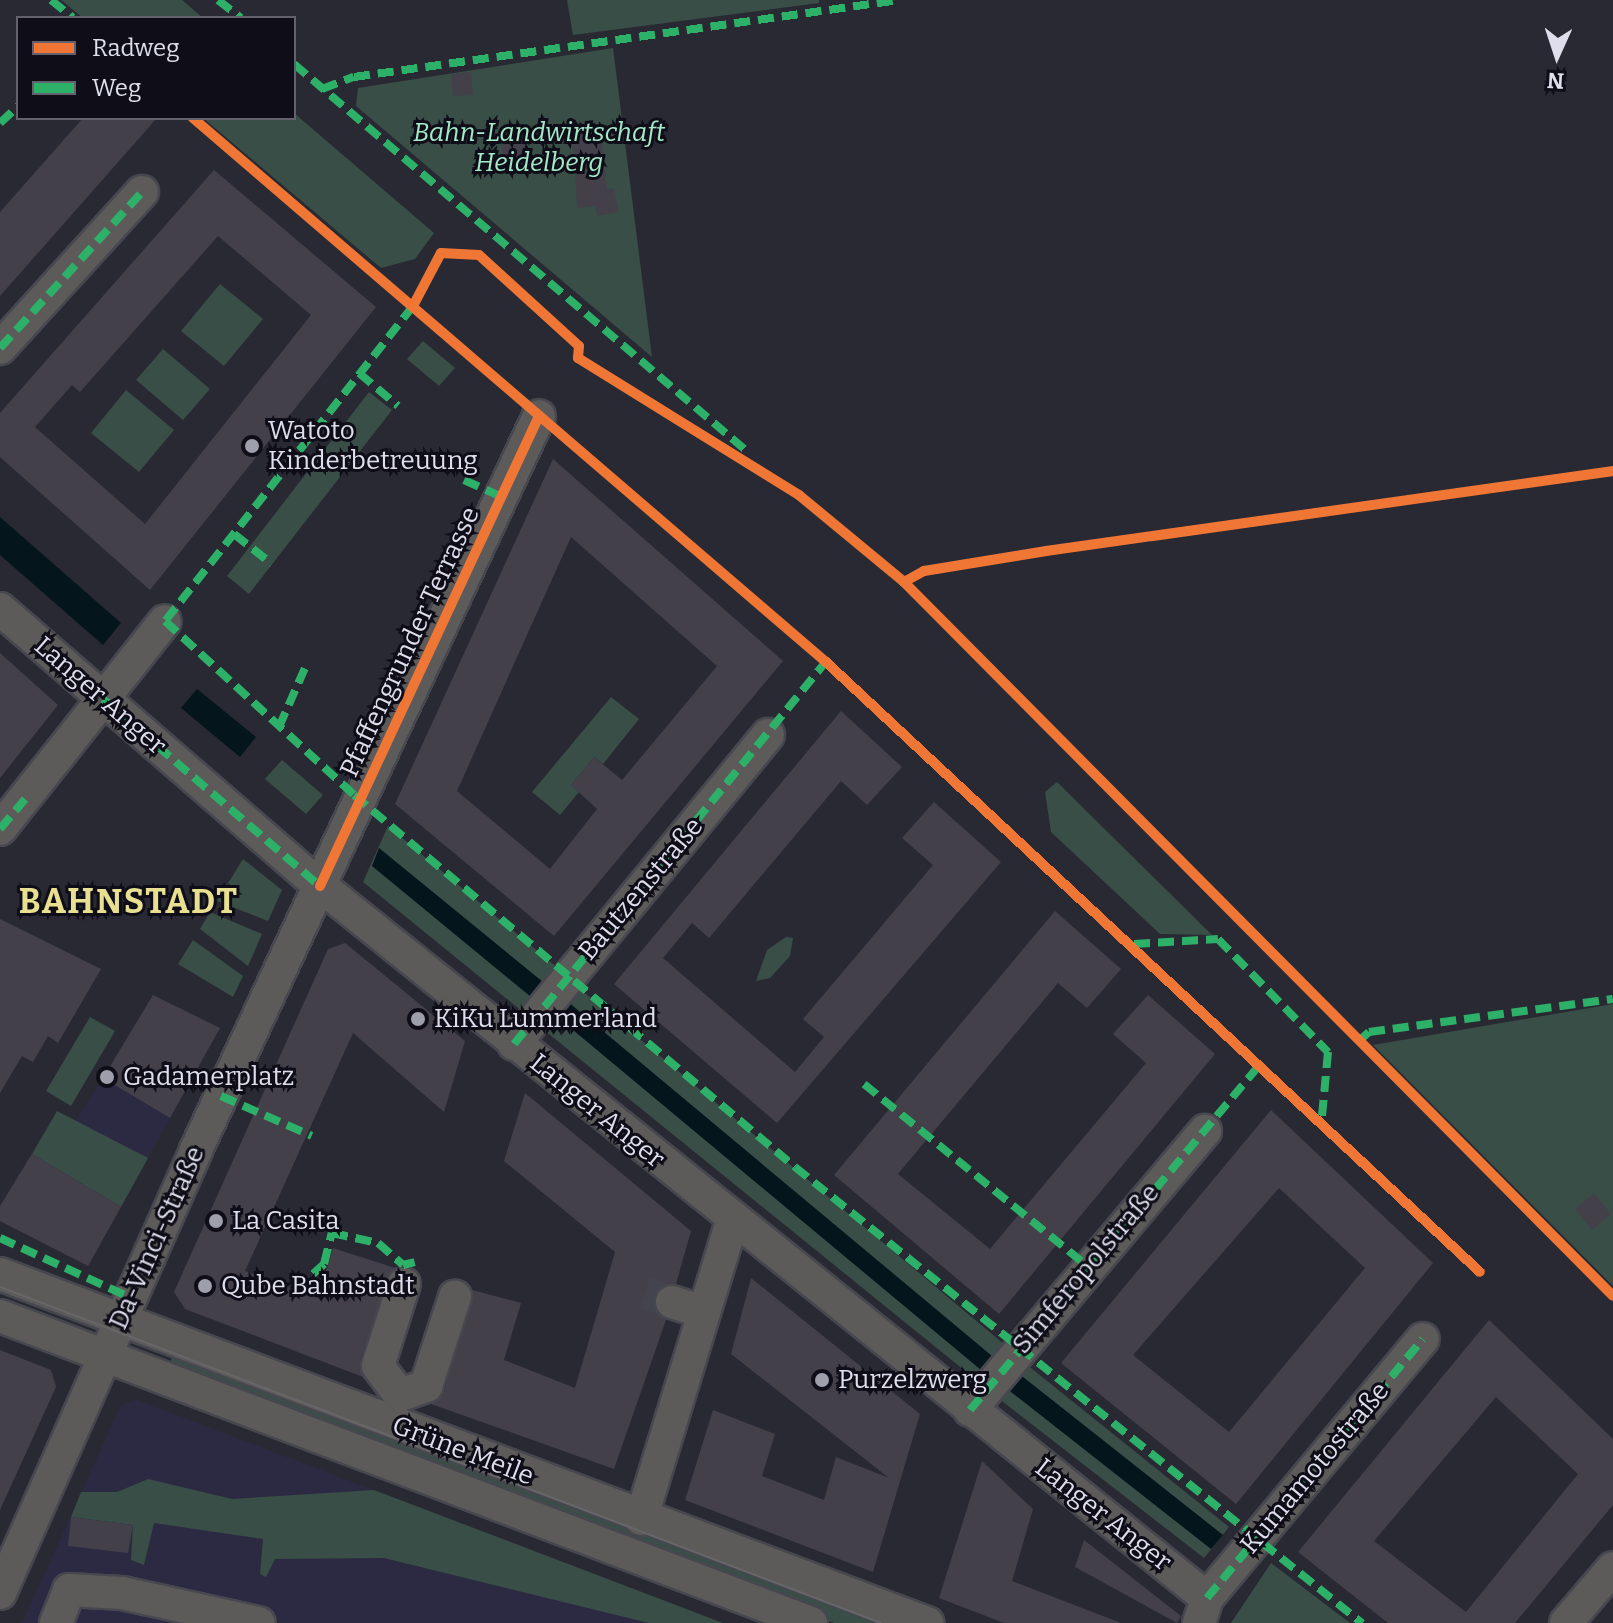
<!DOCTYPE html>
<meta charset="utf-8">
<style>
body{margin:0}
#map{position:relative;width:1613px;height:1623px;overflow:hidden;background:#292933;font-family:Bitter,serif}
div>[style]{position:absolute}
.built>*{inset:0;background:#2c2a43}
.green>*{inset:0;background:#394e46}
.water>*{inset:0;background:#04151c}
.building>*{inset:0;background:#43404a}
.minor-tunnel>*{height:32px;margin-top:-16px;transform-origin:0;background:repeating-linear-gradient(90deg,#44444f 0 32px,transparent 0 48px)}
.roads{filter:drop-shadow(2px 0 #474750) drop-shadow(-2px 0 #474750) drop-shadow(0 2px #474750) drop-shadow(0 -2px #474750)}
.minor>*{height:32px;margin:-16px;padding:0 16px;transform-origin:16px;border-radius:16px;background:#5d5b5a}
.tram>*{height:2px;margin:-1px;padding:0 1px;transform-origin:1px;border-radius:1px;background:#676668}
.quiet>*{height:8px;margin-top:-4px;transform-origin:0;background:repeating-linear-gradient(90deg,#2db169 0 16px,transparent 0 24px)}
.cycleway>*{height:10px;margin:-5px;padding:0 5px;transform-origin:5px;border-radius:5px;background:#f07635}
.dots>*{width:22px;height:22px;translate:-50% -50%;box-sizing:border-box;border:4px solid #0f0e18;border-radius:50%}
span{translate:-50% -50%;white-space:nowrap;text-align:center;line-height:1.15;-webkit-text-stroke:6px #0f0e18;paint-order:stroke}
.park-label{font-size:26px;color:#a4eaca;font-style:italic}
.poi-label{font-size:26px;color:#dedeec}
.left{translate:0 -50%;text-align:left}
.street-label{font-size:26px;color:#dedeec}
.district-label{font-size:34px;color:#e8df90;font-weight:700;letter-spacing:2px}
.legend{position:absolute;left:16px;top:16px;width:280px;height:104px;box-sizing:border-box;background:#0f0e18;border:2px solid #62616d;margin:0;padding:10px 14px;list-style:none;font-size:24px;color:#dedeec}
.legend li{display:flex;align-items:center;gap:16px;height:40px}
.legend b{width:40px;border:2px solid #62616d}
.north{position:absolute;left:1517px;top:16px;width:80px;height:80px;-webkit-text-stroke:6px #0f0e18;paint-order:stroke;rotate:183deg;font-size:22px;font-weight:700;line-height:32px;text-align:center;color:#dedeec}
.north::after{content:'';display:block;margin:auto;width:28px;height:36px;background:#dedeec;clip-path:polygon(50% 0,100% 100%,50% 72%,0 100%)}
</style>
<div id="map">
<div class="built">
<div style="clip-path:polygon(103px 1078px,170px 1118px,88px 1266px,0 1221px,0 1206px,57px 1111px,75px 1122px)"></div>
<div style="clip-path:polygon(137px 1400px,722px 1623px,22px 1623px,121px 1405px)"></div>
</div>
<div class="green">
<div style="clip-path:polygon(61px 0,182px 0,203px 18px,83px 18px)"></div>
<div style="clip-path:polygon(567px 0,819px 0,819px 3px,573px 35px)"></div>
<div style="clip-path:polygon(613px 48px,652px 357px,356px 106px,358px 88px)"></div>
<div style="clip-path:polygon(294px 113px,434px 233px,415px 259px,381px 268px,203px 118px)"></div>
<div style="clip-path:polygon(220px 284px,263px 319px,224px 366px,181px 331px)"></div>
<div style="clip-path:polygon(423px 341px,455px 368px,439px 386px,407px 359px)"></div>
<div style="clip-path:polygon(163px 349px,210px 389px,183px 420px,136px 380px)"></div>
<div style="clip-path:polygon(126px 390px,174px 430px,139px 472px,91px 433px)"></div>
<div style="clip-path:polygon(369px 392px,392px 410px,249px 594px,227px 576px)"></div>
<div style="clip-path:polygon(611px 697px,639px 719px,603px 764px,594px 757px,571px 785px,579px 792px,560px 815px,532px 792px)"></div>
<div style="clip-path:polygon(282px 760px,323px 795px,306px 814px,265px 779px)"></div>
<div style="clip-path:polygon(1057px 782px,1212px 935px,1160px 934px,1051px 832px,1045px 792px)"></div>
<div style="clip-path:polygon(388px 826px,559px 969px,523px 1012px,363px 882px)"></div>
<div style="clip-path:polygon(243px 859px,282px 890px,268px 921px,217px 901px)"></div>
<div style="clip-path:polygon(210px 912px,262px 934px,248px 966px,200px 929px)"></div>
<div style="clip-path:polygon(786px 937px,793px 938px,790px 956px,770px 978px,756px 981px,767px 950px)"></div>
<div style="clip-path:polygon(193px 940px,243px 976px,233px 997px,178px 964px)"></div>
<div style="clip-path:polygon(579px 988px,1005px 1345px,975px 1379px,544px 1030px)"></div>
<div style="clip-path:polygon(1613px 1004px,1613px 1286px,1373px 1045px)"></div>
<div style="clip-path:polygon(90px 1017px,115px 1031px,71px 1106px,46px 1091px)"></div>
<div style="clip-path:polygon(57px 1111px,148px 1158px,121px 1207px,32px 1154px)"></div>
<div style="clip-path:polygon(176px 1346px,899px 1623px,834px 1623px,168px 1369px)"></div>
<div style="clip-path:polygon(1026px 1364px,1229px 1527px,1204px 1558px,998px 1398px)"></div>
<div style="clip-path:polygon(148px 1479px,232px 1499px,374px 1490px,723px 1623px,649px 1623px,384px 1558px,275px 1559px,266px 1577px,260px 1574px,263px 1539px,154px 1523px,144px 1565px,131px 1560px,133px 1525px,71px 1517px,81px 1492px,117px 1492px)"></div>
<div style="clip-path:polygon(1271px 1563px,1350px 1623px,1231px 1623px)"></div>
</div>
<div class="water">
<div style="clip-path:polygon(0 517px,121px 623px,103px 645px,0 555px)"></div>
<div style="clip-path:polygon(197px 689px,256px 737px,240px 757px,181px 708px)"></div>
<div style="clip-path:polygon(379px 848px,543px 982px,531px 997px,372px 866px)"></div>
<div style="clip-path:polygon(567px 1001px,992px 1356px,981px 1370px,555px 1015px)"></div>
<div style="clip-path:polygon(1018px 1373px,1223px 1535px,1211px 1549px,1006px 1388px)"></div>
</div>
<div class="building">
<div style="clip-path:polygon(471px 72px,473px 95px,453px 96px,451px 74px)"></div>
<div style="clip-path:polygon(83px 118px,157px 118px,0 296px,0 212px)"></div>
<div style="clip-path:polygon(524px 132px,528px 163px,504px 166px,500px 135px)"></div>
<div style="clip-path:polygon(601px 132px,607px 190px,614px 188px,619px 212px,597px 216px,595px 206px,577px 208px,573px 135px)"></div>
<div style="clip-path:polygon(evenodd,214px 170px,376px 307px,150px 590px,0 457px,0 413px,214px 170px,218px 236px,311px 315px,145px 524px,35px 427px,72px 385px,80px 392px,218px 236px)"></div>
<div style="clip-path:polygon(evenodd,553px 459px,783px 661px,554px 936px,395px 804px,553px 459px,571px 537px,717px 666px,622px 780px,594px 757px,571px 785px,597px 809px,550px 869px,457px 791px,571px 537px)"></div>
<div style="clip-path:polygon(0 653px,58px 705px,0 778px)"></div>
<div style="clip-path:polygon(841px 711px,902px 767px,867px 805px,841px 781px,709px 938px,692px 923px,663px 958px,795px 1072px,824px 1037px,803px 1019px,933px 865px,902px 838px,934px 802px,1001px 862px,777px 1123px,614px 984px)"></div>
<div style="clip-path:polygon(1055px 911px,1121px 969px,1087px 1008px,1058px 983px,898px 1174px,990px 1249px,1146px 1063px,1113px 1034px,1148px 995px,1215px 1054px,999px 1314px,834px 1175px)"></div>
<div style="clip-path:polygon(0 919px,101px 969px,58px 1043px,48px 1036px,33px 1062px,22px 1056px,0 1093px)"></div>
<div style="clip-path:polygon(345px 943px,465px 1041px,444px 1112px,353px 1033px,245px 1271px,318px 1298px,333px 1248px,395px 1268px,360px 1360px,363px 1377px,185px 1309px,174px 1292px,328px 949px)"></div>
<div style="clip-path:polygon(153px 995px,220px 1028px,170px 1118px,103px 1078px)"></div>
<div style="clip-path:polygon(525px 1093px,691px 1231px,676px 1284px,654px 1297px,666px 1320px,614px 1469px,431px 1404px,444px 1392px,472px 1290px,521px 1303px,504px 1360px,575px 1388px,615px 1252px,504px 1161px)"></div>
<div style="clip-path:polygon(evenodd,1271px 1110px,1433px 1263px,1236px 1504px,1061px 1363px,1271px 1110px,1279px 1188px,1365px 1268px,1229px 1432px,1133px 1355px,1279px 1188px)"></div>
<div style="clip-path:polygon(32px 1154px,121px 1207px,88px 1266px,0 1221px,0 1206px)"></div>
<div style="clip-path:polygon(1594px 1193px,1611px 1214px,1592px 1230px,1575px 1209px)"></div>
<div style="clip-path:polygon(751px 1278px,920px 1414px,873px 1572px,685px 1500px,713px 1410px,775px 1434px,762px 1476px,824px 1500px,836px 1457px,889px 1478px,731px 1354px)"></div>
<div style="clip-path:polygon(evenodd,1489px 1320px,1613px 1439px,1613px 1505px,1515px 1623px,1388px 1623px,1298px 1552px,1489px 1320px,1496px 1397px,1578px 1474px,1466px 1612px,1374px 1541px,1496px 1397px)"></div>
<div style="clip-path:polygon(0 1350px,51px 1370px,56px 1387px,0 1510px)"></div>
<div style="clip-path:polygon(982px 1461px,1033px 1509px,1012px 1581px,1121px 1623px,1004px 1623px,939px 1598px)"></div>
<div style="clip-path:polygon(71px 1517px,133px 1525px,128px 1553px,68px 1546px)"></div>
<div style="clip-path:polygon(1084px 1540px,1181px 1616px,1177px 1623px,1075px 1567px)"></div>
</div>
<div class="minor-tunnel">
<div style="left:645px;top:1293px;width:28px;rotate:18deg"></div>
</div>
<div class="roads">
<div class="minor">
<div style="left:0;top:348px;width:211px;rotate:-47.7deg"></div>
<div style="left:0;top:609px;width:406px;rotate:40.9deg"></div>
<div style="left:307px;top:875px;width:1154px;rotate:38.78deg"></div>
<div style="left:0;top:829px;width:265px;rotate:-51.6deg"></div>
<div style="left:514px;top:1044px;width:400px;rotate:-50.6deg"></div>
<div style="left:0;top:1274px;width:991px;rotate:20.63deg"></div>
<div style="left:404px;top:1284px;width:86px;rotate:107.6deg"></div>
<div style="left:378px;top:1366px;width:36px;rotate:53deg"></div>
<div style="left:400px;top:1395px;width:28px;rotate:-19deg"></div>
<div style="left:426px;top:1386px;width:94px;rotate:-72deg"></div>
<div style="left:672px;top:1302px;width:33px;rotate:18deg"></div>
<div style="left:0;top:1316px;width:867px;rotate:20.73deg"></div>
<div style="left:970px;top:1410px;width:365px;rotate:-49.9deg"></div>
<div style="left:641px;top:1519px;width:312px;rotate:-73deg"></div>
<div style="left:0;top:1593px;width:484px;rotate:-66.1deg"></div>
<div style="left:196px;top:1150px;width:810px;rotate:-64.95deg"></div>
<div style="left:56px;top:1623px;width:35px;rotate:-68deg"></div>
<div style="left:69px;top:1590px;width:53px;rotate:3.2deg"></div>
<div style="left:122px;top:1593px;width:140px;rotate:12.4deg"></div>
<div style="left:1199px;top:1623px;width:26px;rotate:-72deg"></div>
<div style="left:1207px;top:1598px;width:337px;rotate:-50.2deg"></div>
<div style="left:1566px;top:1623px;width:72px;rotate:-49.5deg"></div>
</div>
</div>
<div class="tram">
<div style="left:0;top:1287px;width:943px;rotate:20.88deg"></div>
</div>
<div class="quiet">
<div style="left:51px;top:0;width:28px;rotate:39deg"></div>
<div style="left:218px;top:0;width:29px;rotate:38deg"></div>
<div style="left:294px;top:64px;width:599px;rotate:40.53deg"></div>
<div style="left:322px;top:89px;width:34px;rotate:-21deg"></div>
<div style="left:354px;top:77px;width:550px;rotate:-8.04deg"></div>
<div style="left:0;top:123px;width:25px;rotate:-43deg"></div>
<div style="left:413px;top:306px;width:401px;rotate:128.2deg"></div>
<div style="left:165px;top:621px;width:257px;rotate:42.6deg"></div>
<div style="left:354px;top:795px;width:577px;rotate:40.15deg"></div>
<div style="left:795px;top:1167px;width:728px;rotate:38.81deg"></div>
<div style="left:0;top:348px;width:211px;rotate:-47.7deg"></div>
<div style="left:359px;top:373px;width:51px;rotate:40.2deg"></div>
<div style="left:464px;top:480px;width:42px;rotate:24.1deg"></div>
<div style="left:234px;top:534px;width:48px;rotate:38.3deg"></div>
<div style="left:103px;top:699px;width:286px;rotate:40.8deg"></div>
<div style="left:279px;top:727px;width:64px;rotate:-66.2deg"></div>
<div style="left:0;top:829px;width:39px;rotate:-50deg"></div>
<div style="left:1134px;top:944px;width:84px;rotate:-3.4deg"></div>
<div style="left:1218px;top:939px;width:158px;rotate:45.8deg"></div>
<div style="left:1328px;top:1052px;width:65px;rotate:95.3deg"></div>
<div style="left:1360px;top:1040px;width:12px;rotate:-42deg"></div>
<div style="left:1369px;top:1032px;width:246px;rotate:-7.7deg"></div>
<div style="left:514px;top:1044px;width:493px;rotate:-50.8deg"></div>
<div style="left:864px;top:1084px;width:288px;rotate:39.2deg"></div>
<div style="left:221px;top:1096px;width:99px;rotate:23.7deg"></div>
<div style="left:0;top:1238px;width:144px;rotate:24.6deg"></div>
<div style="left:313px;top:1274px;width:15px;rotate:-42deg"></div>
<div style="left:324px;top:1264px;width:32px;rotate:-76deg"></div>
<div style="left:332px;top:1233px;width:47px;rotate:12.3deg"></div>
<div style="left:378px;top:1243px;width:33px;rotate:41deg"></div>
<div style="left:403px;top:1265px;width:12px;rotate:-14deg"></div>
<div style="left:970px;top:1410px;width:454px;rotate:-50deg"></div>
<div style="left:1207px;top:1598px;width:337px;rotate:-50.2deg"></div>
</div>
<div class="cycleway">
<div style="left:193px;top:118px;width:835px;rotate:40.68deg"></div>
<div style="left:826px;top:662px;width:894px;rotate:43.01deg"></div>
<div style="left:413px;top:306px;width:60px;rotate:-62.2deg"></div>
<div style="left:441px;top:253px;width:38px;rotate:3deg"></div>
<div style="left:479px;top:255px;width:135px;rotate:42.3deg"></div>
<div style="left:579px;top:346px;width:12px;rotate:95deg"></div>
<div style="left:578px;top:358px;width:260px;rotate:31.8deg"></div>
<div style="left:799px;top:495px;width:136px;rotate:39.6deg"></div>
<div style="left:904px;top:582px;width:1006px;rotate:45.2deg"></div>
<div style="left:904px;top:582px;width:23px;rotate:-29deg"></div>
<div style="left:924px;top:571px;width:124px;rotate:-9.3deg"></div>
<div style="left:1046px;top:551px;width:573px;rotate:-8.03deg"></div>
<div style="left:320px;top:886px;width:519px;rotate:-65.02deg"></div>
</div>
<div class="dots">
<div style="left:252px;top:446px;background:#9f9fab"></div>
<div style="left:418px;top:1019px;background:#9f9fab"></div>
<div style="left:107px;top:1077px;background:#9f9fab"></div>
<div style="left:216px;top:1221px;background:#9f9fab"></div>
<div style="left:205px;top:1286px;background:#9f9fab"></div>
<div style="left:822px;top:1380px;background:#9f9fab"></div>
</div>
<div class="park-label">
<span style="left:539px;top:148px">Bahn-Landwirtschaft<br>Heidelberg</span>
</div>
<div class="poi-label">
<span class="left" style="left:268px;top:446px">Watoto<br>Kinderbetreuung</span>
<span class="left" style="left:434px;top:1019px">KiKu Lummerland</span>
<span class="left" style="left:123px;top:1077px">Gadamerplatz</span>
<span class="left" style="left:232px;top:1221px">La Casita</span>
<span class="left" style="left:221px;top:1286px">Qube Bahnstadt</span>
<span class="left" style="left:838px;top:1380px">Purzelzwerg</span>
</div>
<div class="street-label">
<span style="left:410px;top:642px;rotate:-65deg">Pfaffengrunder Terrasse</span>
<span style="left:100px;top:696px;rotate:41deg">Langer Anger</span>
<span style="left:641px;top:889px;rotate:-50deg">Bautzenstraße</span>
<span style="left:597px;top:1111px;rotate:39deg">Langer Anger</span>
<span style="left:157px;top:1238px;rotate:-66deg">Da-Vinci-Straße</span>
<span style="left:1086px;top:1269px;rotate:-50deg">Simferopolstraße</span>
<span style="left:463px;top:1451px;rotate:21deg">Grüne Meile</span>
<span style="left:1315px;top:1468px;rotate:-50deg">Kumamotostraße</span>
<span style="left:1103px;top:1515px;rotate:38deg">Langer Anger</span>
</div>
<div class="district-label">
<span style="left:129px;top:902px">BAHNSTADT</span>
</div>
<ul class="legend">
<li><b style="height:10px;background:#f07635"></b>Radweg</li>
<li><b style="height:10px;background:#2db169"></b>Weg</li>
</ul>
<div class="north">N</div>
</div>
